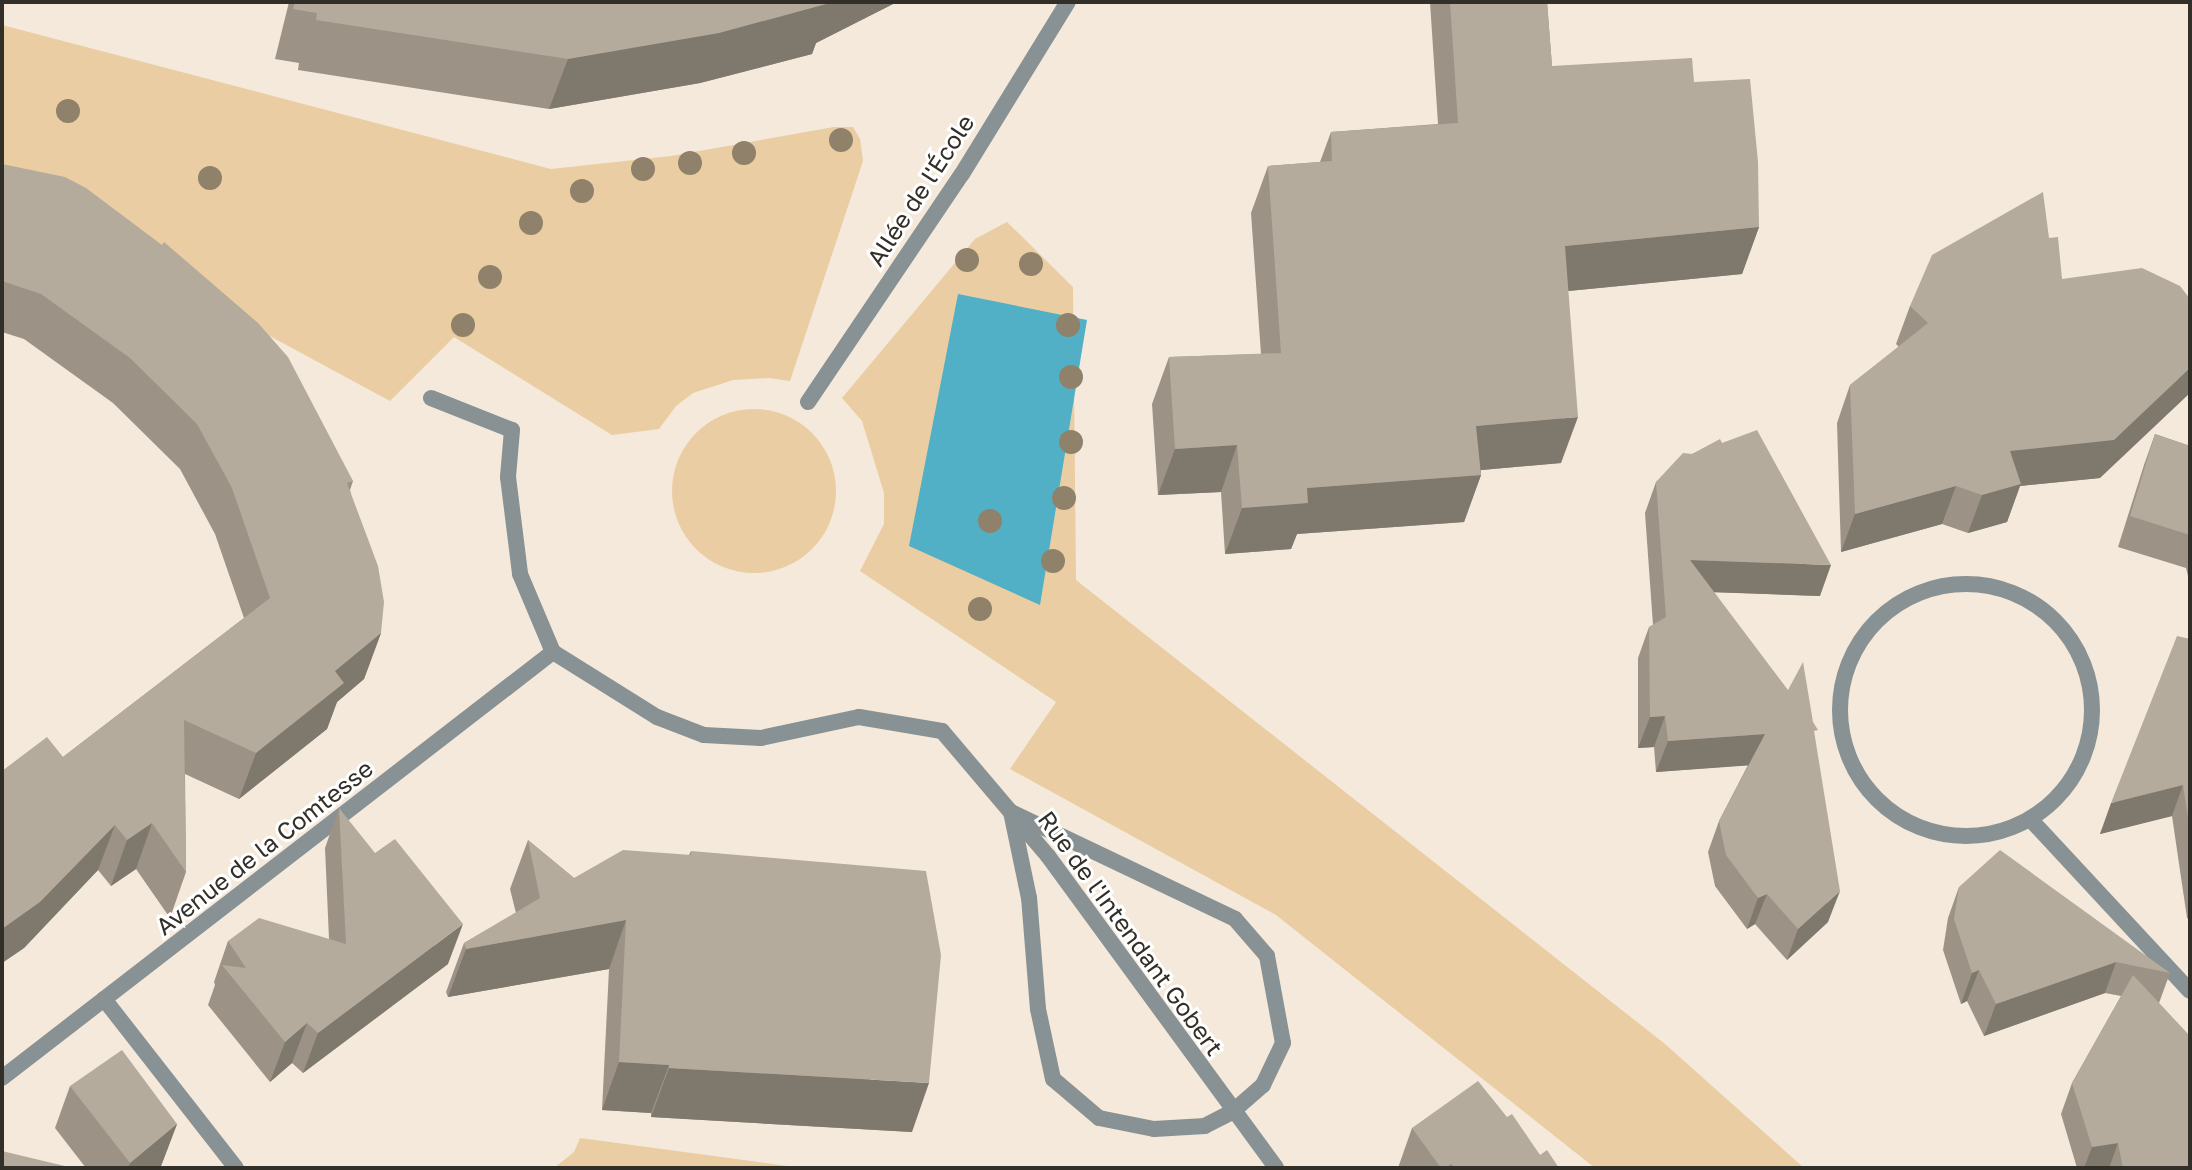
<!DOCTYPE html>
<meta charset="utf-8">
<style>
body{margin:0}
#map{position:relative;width:2192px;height:1170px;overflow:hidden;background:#f4e9da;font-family:"Golos Text",sans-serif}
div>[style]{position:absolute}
.green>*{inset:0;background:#eacda2}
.round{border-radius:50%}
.water>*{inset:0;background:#51b0c5}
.pedestrian>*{height:16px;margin:-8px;padding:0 8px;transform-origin:8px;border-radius:8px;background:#889193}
.minor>*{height:16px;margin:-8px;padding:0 8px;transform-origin:8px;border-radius:8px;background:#889193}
.minor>.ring{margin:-8px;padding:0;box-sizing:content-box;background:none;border:16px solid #889193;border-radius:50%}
.trees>*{width:24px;height:24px;margin:-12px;border-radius:50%;background:#8f816a}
.wall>*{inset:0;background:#9c9386}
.shaded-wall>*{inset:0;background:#7f786d}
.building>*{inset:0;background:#b5ab9c}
span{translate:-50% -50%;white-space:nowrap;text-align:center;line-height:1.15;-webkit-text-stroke:6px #fff;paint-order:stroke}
.street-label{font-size:24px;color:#322e28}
.frame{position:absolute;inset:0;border:4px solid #322e28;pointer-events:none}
</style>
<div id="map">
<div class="green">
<div style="clip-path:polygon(2px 25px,551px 169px,671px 156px,834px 127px,853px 127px,860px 139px,863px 161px,790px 381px,769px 378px,733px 380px,693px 393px,676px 406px,659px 429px,612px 435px,454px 337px,390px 401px,2px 191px)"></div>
<div style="clip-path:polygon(1007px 222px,1073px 287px,1076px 580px,1665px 1044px,1804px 1168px,1595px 1168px,1276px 915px,1010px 769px,1056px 702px,860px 571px,884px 524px,884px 493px,862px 421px,842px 398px,975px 239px)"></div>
<div class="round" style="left:672px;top:409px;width:164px;height:164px"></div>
<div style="clip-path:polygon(580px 1138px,802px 1168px,554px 1168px,574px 1152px)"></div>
</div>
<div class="water">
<div style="clip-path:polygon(958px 294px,1087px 320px,1040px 605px,909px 546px)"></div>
</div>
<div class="pedestrian">
<div style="left:808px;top:402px;width:275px;rotate:-56deg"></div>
<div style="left:962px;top:174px;width:202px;rotate:-58.4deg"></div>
</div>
<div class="minor">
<div style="left:431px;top:398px;width:87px;rotate:21.6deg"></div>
<div style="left:512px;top:430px;width:47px;rotate:94.9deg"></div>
<div style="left:508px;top:477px;width:98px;rotate:82.9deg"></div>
<div style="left:520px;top:574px;width:85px;rotate:67.1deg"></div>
<div style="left:553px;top:652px;width:123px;rotate:32deg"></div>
<div style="left:657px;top:717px;width:50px;rotate:21deg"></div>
<div style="left:704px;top:735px;width:57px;rotate:3deg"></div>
<div style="left:761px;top:738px;width:100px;rotate:-12.1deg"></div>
<div style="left:859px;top:717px;width:84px;rotate:9.6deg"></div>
<div style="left:942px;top:731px;width:164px;rotate:49.7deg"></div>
<div style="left:1048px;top:856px;width:386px;rotate:53.8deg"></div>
<div class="ring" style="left:1840px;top:584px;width:236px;height:236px"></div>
<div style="left:1011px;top:812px;width:248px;rotate:25.5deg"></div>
<div style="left:1235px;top:919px;width:49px;rotate:49.1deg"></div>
<div style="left:1267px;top:956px;width:88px;rotate:79.6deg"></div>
<div style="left:1283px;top:1043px;width:47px;rotate:115.5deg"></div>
<div style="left:1263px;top:1085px;width:41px;rotate:138.9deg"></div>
<div style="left:1232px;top:1112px;width:30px;rotate:153deg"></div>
<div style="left:1205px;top:1126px;width:51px;rotate:176.6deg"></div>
<div style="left:1154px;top:1129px;width:56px;rotate:-168.7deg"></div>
<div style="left:1099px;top:1118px;width:60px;rotate:-139.7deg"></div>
<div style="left:1053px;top:1079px;width:72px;rotate:-102.1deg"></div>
<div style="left:1038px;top:1009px;width:111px;rotate:-94.6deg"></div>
<div style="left:1029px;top:898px;width:88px;rotate:-101.8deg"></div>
<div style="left:2031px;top:820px;width:233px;rotate:47.1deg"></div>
<div style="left:104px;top:999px;width:214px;rotate:52deg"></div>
<div style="left:2px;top:1078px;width:696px;rotate:-37.71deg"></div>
</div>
<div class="trees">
<div style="left:68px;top:111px"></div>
<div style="left:841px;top:140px"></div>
<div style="left:744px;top:153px"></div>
<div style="left:690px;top:163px"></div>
<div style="left:643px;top:169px"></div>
<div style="left:210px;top:178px"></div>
<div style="left:582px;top:191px"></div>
<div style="left:531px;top:223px"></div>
<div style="left:967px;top:260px"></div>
<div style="left:1031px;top:264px"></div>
<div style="left:490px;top:277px"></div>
<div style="left:463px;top:325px"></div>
<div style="left:1068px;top:325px"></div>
<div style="left:1071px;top:377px"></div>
<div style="left:1071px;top:442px"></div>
<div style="left:1064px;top:498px"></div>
<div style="left:990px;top:521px"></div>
<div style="left:1053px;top:561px"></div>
<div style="left:980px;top:609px"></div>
</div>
<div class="wall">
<div style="clip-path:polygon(289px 2px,897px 2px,816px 43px,812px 54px,700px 83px,549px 109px,298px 70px,299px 63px,275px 59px)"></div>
<div style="clip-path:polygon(1430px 2px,1547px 2px,1552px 66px,1694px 82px,1759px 227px,1742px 274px,1568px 291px,1561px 463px,1481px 470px,1481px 475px,1464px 522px,1297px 534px,1291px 549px,1225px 554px,1221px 492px,1158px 495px,1152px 404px,1169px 357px,1261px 354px,1251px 213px,1268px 166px,1320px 162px,1331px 132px,1438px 124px)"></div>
<div style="clip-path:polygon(2px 164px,353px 481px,350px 490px,381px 633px,364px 679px,337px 702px,327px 729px,239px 799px,185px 774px,186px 872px,170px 918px,136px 869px,111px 886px,98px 870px,24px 948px,2px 963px,2px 771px,63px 757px,244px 618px,215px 534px,180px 469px,113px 403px,24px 339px,2px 332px)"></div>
<div style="clip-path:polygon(2049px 238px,2062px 279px,2100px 478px,2020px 486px,2007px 522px,1968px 533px,1942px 524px,1841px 552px,1837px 423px,1850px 385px,1899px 347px,1896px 344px,1910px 306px)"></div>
<div style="clip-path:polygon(2155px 434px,2190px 446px,2190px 584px,2186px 568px,2118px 547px,2144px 465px)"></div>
<div style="clip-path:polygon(1722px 443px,1820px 596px,1714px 592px,1815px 739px,1828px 922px,1787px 960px,1755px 924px,1747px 929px,1715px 886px,1708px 852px,1719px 821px,1748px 765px,1656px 772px,1654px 747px,1638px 748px,1638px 658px,1649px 627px,1653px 625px,1645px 513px,1656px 482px,1692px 454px)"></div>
<div style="clip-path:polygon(2190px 639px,2190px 921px,2187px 918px,2172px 816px,2100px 834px)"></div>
<div style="clip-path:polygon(339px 808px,448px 964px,303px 1073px,292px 1063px,270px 1082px,208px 1005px,215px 985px,214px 982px,228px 941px,329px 939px,325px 848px)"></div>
<div style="clip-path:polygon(528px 840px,574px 878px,689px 855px,691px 851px,912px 1132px,651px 1117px,651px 1113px,602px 1110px,609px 969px,448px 997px,446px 992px,464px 943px,516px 913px,510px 889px)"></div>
<div style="clip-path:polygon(1959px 887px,2170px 973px,2159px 1003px,2190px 1168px,2077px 1168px,2061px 1114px,2072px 1083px,2121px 996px,2105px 993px,1984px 1036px,1967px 1001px,1961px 1004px,1943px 950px,1948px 918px)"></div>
<div style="clip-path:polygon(70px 1086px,177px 1124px,161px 1166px,159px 1168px,86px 1168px,55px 1128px)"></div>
<div style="clip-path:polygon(1507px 1117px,1540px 1155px,1559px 1168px,1398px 1168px,1412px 1128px)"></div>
</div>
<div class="shaded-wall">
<div style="clip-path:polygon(826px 2px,897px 2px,816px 43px,812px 54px,700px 83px,549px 109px,568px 59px)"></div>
<div style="clip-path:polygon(1759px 227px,1742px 274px,1548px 293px,1565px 246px)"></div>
<div style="clip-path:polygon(2190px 368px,2190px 393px,2100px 478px,2020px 486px,2007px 522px,1968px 533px,1982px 495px,2010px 451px)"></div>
<div style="clip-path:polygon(1578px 417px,1561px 463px,1460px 472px,1476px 426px)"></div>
<div style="clip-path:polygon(1237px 445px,1221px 492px,1158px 495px,1175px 449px)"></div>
<div style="clip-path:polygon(1481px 475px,1464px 522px,1297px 534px,1291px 549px,1225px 554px,1242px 508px,1307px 488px)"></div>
<div style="clip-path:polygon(1956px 486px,1942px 524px,1841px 552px,1855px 514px)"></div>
<div style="clip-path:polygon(1690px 560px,1831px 565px,1820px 596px,1679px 591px)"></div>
<div style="clip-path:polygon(381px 633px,364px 679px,337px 702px,327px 729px,239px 799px,256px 753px,335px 671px)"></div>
<div style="clip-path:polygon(1665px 716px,1654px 747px,1638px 748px,1650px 717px)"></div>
<div style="clip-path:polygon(1765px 734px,1754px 765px,1656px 772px,1668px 741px)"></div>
<div style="clip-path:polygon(2183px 785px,2172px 816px,2100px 834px,2111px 803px)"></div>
<div style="clip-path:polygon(152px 823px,136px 869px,111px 886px,127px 840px)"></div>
<div style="clip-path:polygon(115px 825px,98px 870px,24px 948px,2px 963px,2px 929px)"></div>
<div style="clip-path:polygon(1840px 891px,1828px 922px,1787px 960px,1798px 929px)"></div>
<div style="clip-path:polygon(1767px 894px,1755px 924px,1747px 929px,1758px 898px)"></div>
<div style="clip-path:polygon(626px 920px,609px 969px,448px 997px,466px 949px)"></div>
<div style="clip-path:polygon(463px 924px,448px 964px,303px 1073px,318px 1033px)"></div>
<div style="clip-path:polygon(2116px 962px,2105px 993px,1984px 1036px,1996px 1004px)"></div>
<div style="clip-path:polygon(1979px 970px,1967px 1001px,1961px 1004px,1972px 973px)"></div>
<div style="clip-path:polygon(307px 1023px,292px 1063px,270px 1082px,285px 1042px)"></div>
<div style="clip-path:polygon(619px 1062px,669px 1065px,651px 1113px,602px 1110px)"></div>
<div style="clip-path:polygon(669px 1068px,929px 1083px,912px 1132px,651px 1117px)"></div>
<div style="clip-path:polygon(177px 1124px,161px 1166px,159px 1168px,128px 1168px,130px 1163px)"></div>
<div style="clip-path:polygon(2118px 1143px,2109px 1168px,2084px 1168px,2092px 1147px)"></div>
</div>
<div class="building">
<div style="clip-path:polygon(295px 2px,830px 2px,830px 3px,719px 33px,568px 59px,316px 20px,317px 13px,293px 9px)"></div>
<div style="clip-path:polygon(1450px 2px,1547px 2px,1552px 66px,1692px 58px,1694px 82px,1750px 79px,1758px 162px,1759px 227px,1565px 246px,1578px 417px,1476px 426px,1481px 475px,1307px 488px,1308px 503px,1242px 508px,1237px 445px,1175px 449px,1169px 357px,1281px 353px,1268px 166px,1332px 161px,1331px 132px,1458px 123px)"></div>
<div style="clip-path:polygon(2px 164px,65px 177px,86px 188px,162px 245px,164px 242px,258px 323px,288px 357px,353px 481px,347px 483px,378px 566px,384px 602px,381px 633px,335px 671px,344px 683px,256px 753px,184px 720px,186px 872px,152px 823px,127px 840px,115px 825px,40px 902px,2px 929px,2px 771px,47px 737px,63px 757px,270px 598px,232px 488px,197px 424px,130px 358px,41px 294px,2px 281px)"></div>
<div style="clip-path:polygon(2043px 192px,2049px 238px,2058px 237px,2062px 279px,2142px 268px,2180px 286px,2190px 299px,2190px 368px,2114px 440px,2010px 451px,2021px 484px,1982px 495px,1956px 486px,1855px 514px,1850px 385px,1928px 323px,1910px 306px,1932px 255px)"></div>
<div style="clip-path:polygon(1757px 430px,1831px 565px,1690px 560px,1788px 690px,1803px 662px,1813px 722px,1818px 730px,1814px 731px,1840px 891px,1798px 929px,1767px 894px,1758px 898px,1726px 855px,1719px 821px,1765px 734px,1668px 741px,1665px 716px,1650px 717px,1649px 627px,1666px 617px,1656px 482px,1683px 453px,1692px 454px,1720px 439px,1722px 443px)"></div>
<div style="clip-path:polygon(2155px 434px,2190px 446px,2190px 535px,2130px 516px)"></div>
<div style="clip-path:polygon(2177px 636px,2190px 639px,2190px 831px,2183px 785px,2111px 803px)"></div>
<div style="clip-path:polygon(339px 808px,375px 853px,395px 839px,463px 924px,318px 1033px,307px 1023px,285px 1042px,222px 965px,246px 968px,228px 941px,259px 918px,346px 944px)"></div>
<div style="clip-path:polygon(528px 840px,574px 878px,623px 850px,691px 855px,691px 851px,926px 871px,941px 955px,929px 1083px,669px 1068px,669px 1065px,619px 1062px,626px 920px,466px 949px,464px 943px,540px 898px)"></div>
<div style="clip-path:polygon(2000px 850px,2170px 973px,2116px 962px,1996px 1004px,1979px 970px,1972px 973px,1954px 919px,1959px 887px)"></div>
<div style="clip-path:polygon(2133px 975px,2190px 1036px,2190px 1168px,2123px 1168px,2118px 1143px,2092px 1147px,2072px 1083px)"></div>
<div style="clip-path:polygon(122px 1050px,177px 1124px,130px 1163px,70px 1086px)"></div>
<div style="clip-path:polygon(1478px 1081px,1507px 1117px,1512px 1114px,1540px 1155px,1547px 1150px,1559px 1168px,1455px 1168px,1451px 1164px,1445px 1168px,1441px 1168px,1412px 1128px)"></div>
<div style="clip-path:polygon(2px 1151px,73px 1168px,2px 1168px)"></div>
</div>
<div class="street-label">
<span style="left:920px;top:190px;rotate:-57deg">Allée de l'École</span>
<span style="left:264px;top:847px;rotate:-38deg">Avenue de la Comtesse</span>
<span style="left:1131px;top:933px;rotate:54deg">Rue de l'Intendant Gobert</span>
</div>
<div class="frame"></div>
</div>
